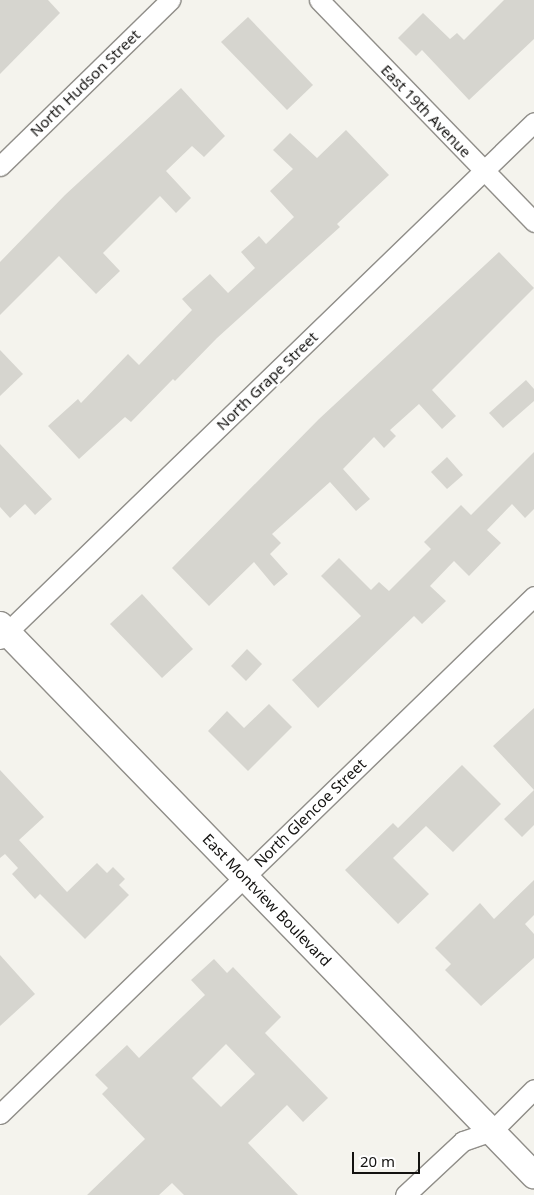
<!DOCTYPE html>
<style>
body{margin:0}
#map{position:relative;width:534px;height:1195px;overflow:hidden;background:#f4f3ed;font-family:"Noto Sans",sans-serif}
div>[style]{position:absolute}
.building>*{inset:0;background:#d6d5cf}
.roads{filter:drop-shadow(1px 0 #908e89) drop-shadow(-1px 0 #908e89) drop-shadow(0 1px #908e89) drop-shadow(0 -1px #908e89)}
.street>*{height:19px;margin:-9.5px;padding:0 9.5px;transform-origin:9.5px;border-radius:9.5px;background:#fff}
.secondary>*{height:26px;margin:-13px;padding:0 13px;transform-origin:13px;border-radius:13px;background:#fff}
span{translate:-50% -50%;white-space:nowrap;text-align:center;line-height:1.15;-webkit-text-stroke:4px #fff;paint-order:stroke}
.street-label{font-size:15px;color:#131210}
.scale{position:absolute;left:352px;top:1152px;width:68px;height:22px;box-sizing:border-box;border:2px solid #131210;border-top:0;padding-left:6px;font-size:15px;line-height:18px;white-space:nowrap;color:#131210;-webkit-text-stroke:4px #fff;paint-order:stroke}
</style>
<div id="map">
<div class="building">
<div style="clip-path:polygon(0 0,48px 0,60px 13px,0 74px)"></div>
<div style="clip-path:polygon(504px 0,534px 0,534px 39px,469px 100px,422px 50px,416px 56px,398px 38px,423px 13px,450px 39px,457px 33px,464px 40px)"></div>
<div style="clip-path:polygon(248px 17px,313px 85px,287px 110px,221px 42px)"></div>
<div style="clip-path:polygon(181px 88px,225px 136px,204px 157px,192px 146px,166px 171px,191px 198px,176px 213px,160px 196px,103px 253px,120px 271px,96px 294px,59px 256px,0 315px,0 262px,65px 195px)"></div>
<div style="clip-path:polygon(346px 130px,389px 175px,337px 224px,340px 227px,217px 338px,175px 381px,173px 379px,131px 422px,125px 417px,79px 459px,48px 426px,78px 399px,81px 403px,128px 354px,139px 365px,192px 310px,182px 299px,210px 274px,228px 293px,255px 268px,241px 252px,259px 236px,266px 244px,294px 217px,270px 191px,293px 169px,273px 150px,290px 133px,317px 158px)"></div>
<div style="clip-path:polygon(499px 252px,534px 288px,432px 390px,456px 416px,442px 429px,419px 404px,390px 430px,396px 436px,384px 448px,374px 437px,343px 469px,370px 499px,356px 511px,330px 482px,272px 534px,281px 543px,270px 554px,288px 574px,274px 586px,254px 562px,209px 606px,172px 568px,319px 419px)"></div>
<div style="clip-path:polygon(0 350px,23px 374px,0 396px)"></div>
<div style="clip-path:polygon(526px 380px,534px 389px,534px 401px,503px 428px,489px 413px)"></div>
<div style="clip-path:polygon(0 444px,52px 499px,35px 515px,25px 504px,10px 518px,0 507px)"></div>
<div style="clip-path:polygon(534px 452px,534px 509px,525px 518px,512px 504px,487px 530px,501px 543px,469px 576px,454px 561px,430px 586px,446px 601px,422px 624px,414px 616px,318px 708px,292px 680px,361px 616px,321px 576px,339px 558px,371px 590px,379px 582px,389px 591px,431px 549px,424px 542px,461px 505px,471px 515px)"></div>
<div style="clip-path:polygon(447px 457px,463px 475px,447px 489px,431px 472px)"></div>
<div style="clip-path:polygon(142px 594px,193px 649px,162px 678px,110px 624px)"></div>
<div style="clip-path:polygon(247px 649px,262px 664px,246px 681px,231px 666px)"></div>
<div style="clip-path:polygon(269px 704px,292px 727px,248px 771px,208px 731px,227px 711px,244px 728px)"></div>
<div style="clip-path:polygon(534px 708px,534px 825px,522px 837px,504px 819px,534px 790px,493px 746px)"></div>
<div style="clip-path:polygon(462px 765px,501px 804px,453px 852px,426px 826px,393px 858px,429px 894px,398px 924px,345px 870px,393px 823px,398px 828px)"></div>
<div style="clip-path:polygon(0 770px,44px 817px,19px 840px,67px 892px,97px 863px,107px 873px,113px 867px,125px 879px,119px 885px,129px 895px,85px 939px,40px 894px,35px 899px,12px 874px,18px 868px,5px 854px,0 858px)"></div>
<div style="clip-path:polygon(534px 880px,534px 915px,525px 924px,534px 934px,534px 958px,481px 1006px,445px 970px,451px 964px,435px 948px,480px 903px,494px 919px)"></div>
<div style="clip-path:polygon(0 955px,35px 994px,0 1026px)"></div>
<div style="clip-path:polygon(evenodd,214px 959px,227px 973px,233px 967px,281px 1017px,265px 1033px,328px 1098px,303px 1122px,287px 1105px,248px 1143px,298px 1195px,184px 1195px,172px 1183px,159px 1195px,87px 1195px,145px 1139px,102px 1094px,108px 1088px,95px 1075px,127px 1045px,139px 1058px,205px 995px,191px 980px,214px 959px,226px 1044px,255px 1074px,221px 1107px,192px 1078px,226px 1044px)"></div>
</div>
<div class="roads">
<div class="street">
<div style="left:319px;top:0;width:309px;rotate:45.9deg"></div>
<div style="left:0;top:166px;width:238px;rotate:-44.3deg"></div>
<div style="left:0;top:639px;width:743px;rotate:-44.07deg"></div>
<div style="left:0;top:1114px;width:744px;rotate:-44.13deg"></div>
<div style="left:405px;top:1195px;width:79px;rotate:-43deg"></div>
<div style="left:463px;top:1141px;width:31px;rotate:-19deg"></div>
<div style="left:492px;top:1131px;width:59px;rotate:-45deg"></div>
</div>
<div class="secondary">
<div style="left:0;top:625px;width:767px;rotate:45.85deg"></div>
</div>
</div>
<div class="street-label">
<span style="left:85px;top:83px;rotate:-44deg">North Hudson Street</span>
<span style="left:426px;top:111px;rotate:46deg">East 19th Avenue</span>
<span style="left:267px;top:381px;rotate:-44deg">North Grape Street</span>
<span style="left:310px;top:813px;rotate:-44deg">North Glencoe Street</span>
<span style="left:267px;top:900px;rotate:46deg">East Montview Boulevard</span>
</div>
<div class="scale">20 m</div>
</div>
